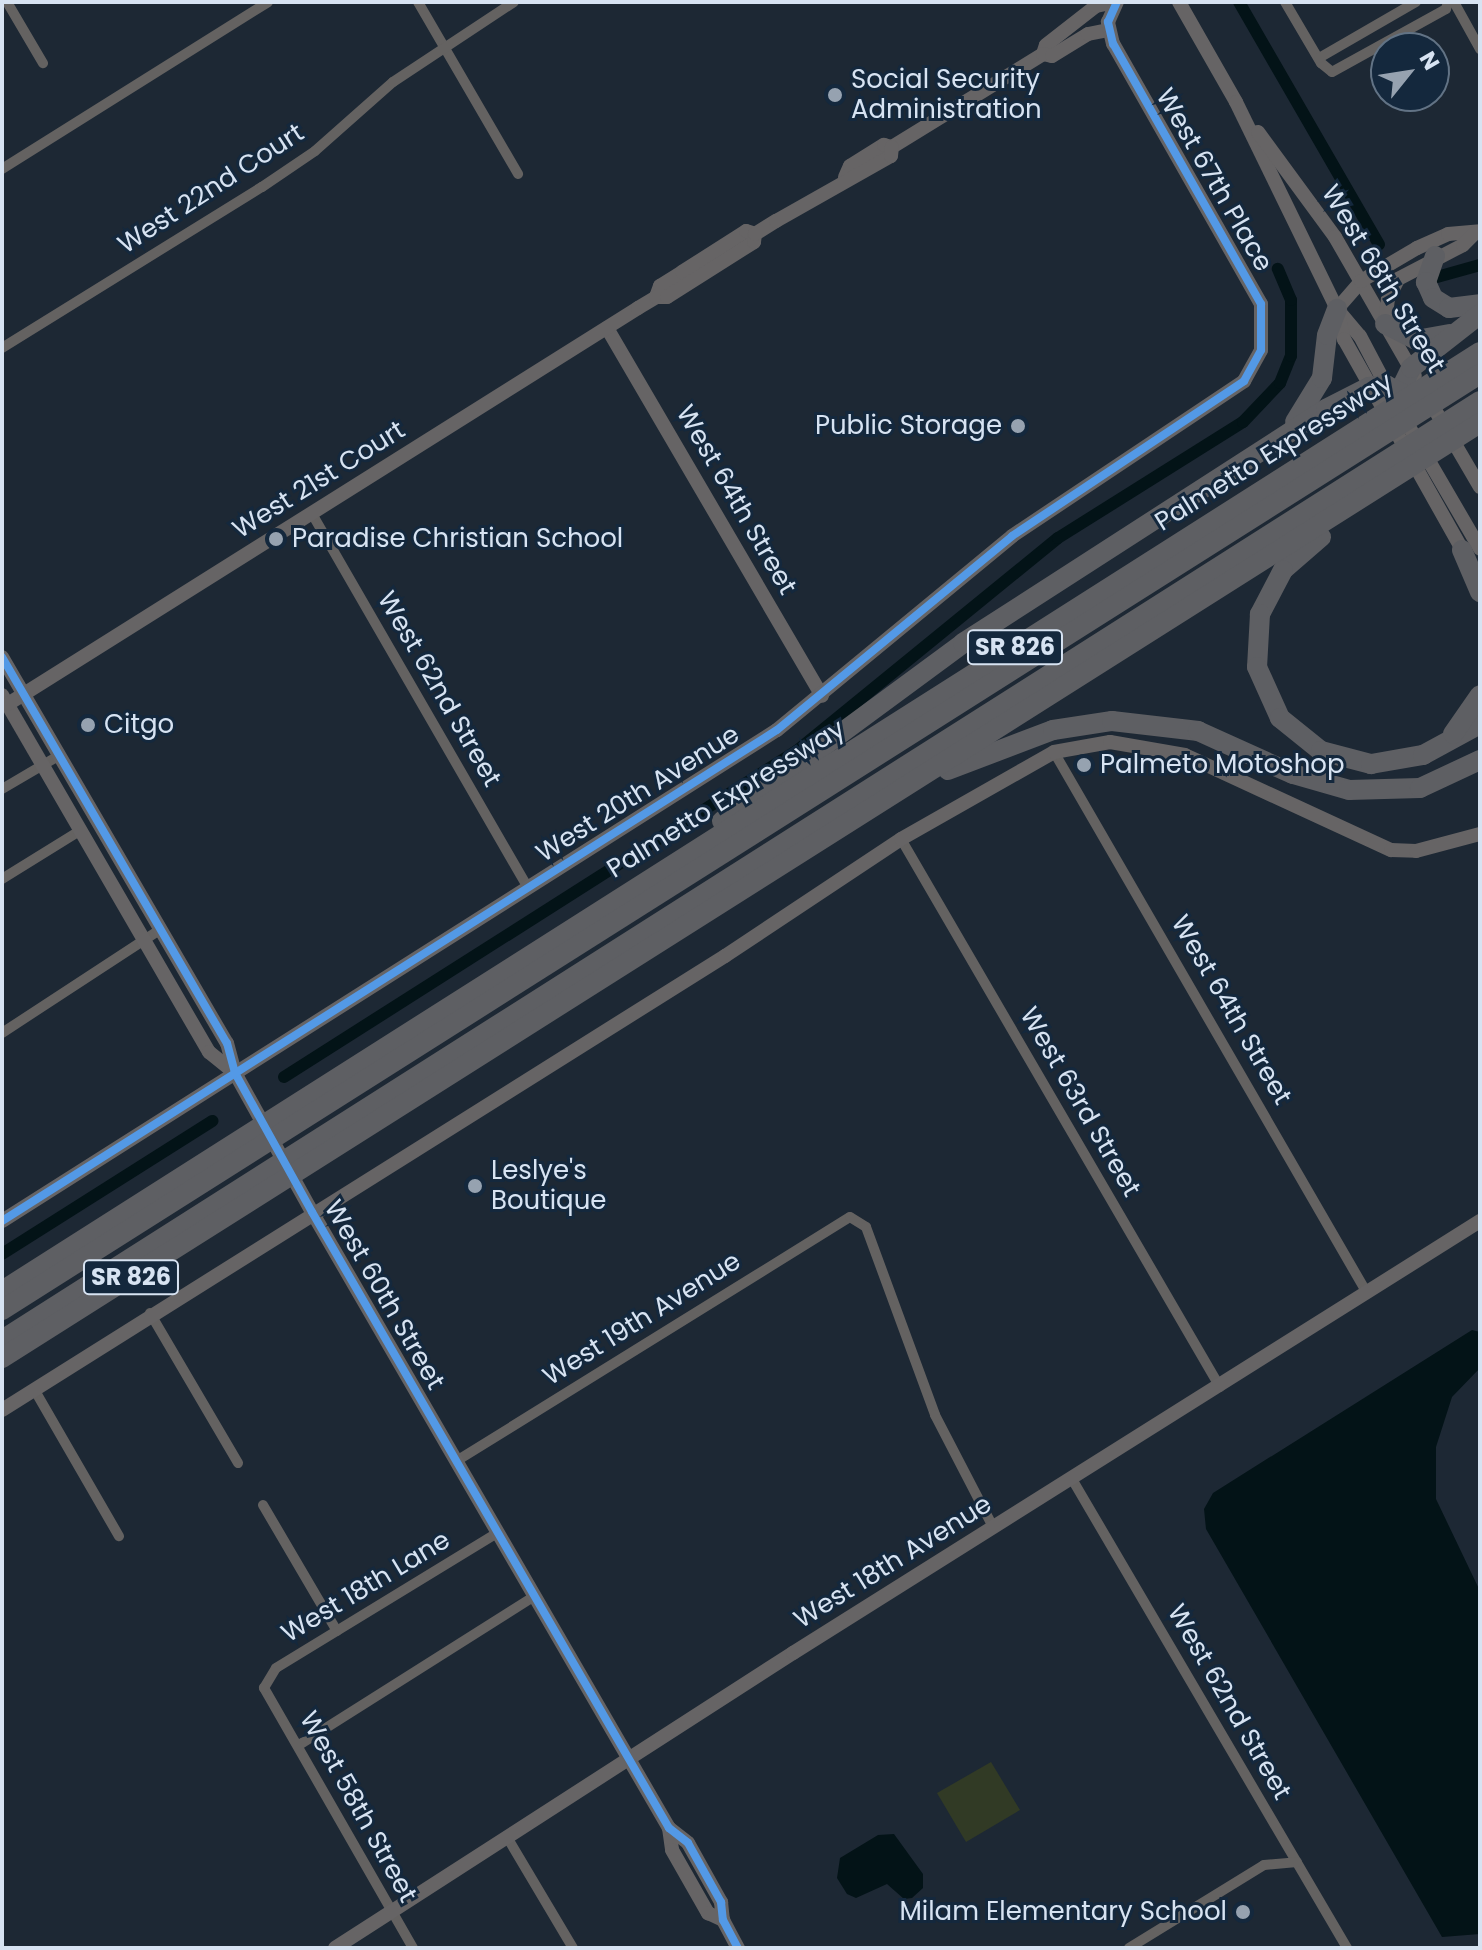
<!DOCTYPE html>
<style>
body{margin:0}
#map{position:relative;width:1482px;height:1950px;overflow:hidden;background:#1d2834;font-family:Poppins,sans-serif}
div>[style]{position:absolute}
.green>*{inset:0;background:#313a25}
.water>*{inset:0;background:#031317}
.canal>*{height:12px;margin:-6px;padding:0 6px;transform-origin:6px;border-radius:6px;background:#031317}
.street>*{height:10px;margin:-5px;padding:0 5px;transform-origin:5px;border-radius:5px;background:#646261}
.secondary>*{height:14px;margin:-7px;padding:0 7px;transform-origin:7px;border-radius:7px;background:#666465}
.highway>*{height:20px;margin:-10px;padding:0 10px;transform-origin:10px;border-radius:10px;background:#5e5f63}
.cycleway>*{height:8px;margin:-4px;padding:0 4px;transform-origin:4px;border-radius:4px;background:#5399e6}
.dots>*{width:22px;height:22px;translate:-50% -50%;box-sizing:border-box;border:4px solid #14283d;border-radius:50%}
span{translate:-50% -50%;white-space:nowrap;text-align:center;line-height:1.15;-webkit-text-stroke:6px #14283d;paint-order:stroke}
.shield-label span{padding:2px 6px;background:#14283d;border:2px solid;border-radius:6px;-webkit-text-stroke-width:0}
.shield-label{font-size:24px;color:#d7e3f2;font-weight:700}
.poi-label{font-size:26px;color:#d7e3f2}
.left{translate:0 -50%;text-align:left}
.right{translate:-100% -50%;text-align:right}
.street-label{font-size:26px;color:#d7e3f2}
.frame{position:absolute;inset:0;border:4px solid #d7e3f2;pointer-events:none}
.north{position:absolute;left:1370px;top:32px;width:80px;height:80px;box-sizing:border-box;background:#14283d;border:2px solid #627385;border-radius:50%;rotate:60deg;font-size:22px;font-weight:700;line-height:32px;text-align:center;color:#d7e3f2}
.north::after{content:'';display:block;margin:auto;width:28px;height:36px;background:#96a2b0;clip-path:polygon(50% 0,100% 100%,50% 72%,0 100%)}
</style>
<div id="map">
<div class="green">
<div style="clip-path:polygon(991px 1762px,1020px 1810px,966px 1842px,937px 1793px)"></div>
</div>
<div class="water">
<div style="clip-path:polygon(1472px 1330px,1480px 1332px,1480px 1368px,1452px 1397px,1436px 1447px,1436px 1499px,1480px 1591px,1480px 1934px,1442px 1937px,1206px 1529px,1204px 1509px,1213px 1493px)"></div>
<div style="clip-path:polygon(894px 1834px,923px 1874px,923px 1888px,912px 1898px,904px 1899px,887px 1884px,856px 1898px,847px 1894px,837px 1878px,840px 1858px,878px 1835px)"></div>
</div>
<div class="canal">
<div style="left:1239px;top:2px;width:280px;rotate:60deg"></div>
<div style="left:1437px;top:277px;width:45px;rotate:-15.6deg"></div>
<div style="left:284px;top:1077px;width:609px;rotate:-32.46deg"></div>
<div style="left:798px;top:750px;width:335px;rotate:-39.2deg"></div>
<div style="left:1058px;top:538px;width:218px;rotate:-32.1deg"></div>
<div style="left:1243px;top:422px;width:54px;rotate:-46.5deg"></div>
<div style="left:1280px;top:383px;width:29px;rotate:-68deg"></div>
<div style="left:1291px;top:356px;width:56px;rotate:-90deg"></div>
<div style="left:1291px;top:300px;width:34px;rotate:-113deg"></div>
<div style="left:2px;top:1254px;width:249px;rotate:-32.3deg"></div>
</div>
<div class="street">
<div style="left:7px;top:2px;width:71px;rotate:59.5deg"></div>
<div style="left:418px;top:2px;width:199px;rotate:59.8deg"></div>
<div style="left:1285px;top:2px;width:71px;rotate:59.5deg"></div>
<div style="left:1321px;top:63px;width:14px;rotate:39deg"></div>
<div style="left:1332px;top:72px;width:130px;rotate:-28.9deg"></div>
<div style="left:1446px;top:9px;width:7px;rotate:-74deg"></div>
<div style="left:1454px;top:2px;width:54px;rotate:61deg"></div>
<div style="left:1319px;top:58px;width:112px;rotate:-30deg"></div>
<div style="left:2px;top:169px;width:314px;rotate:-32.1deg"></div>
<div style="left:2px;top:348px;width:306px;rotate:-31.8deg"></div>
<div style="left:262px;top:187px;width:64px;rotate:-34.2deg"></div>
<div style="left:315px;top:151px;width:104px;rotate:-41.5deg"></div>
<div style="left:393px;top:82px;width:145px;rotate:-33.5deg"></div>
<div style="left:311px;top:512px;width:434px;rotate:60deg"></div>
<div style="left:1054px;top:752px;width:625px;rotate:59.95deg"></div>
<div style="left:2px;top:789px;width:67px;rotate:-30.4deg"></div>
<div style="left:901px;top:839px;width:634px;rotate:59.8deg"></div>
<div style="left:2px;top:879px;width:93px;rotate:-31.8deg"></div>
<div style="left:2px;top:1033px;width:190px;rotate:-33.2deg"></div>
<div style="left:150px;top:1313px;width:174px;rotate:59.6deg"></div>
<div style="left:34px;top:1389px;width:170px;rotate:60deg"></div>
<div style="left:458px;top:1460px;width:461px;rotate:-31.8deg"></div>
<div style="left:850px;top:1217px;width:19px;rotate:32deg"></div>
<div style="left:866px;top:1227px;width:200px;rotate:69.8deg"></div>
<div style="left:935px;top:1415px;width:126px;rotate:62.6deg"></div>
<div style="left:1072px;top:1479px;width:544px;rotate:59.61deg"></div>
<div style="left:263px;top:1505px;width:146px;rotate:59.6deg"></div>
<div style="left:299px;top:1745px;width:280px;rotate:-32.3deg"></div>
<div style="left:507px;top:1837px;width:129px;rotate:59.3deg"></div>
<div style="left:413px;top:1948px;width:300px;rotate:-119.8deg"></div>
<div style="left:264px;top:1688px;width:23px;rotate:-59deg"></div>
<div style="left:276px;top:1668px;width:261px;rotate:-31.4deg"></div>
<div style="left:1129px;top:1948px;width:158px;rotate:-31.6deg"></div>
<div style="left:1264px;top:1865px;width:33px;rotate:-5deg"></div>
</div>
<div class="secondary">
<div style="left:1179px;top:2px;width:115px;rotate:60.3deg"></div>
<div style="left:1236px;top:102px;width:230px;rotate:64deg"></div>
<div style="left:1337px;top:309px;width:35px;rotate:50deg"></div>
<div style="left:1360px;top:336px;width:62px;rotate:62.2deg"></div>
<div style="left:1043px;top:54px;width:9px;rotate:-72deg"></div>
<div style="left:1046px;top:45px;width:63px;rotate:-38deg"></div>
<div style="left:1096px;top:6px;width:19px;rotate:-12deg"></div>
<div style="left:1258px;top:132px;width:130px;rotate:53.7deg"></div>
<div style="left:1335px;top:237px;width:160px;rotate:60.1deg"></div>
<div style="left:845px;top:177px;width:12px;rotate:-66deg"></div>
<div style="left:850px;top:166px;width:40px;rotate:-32deg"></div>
<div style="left:884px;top:145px;width:8px;rotate:14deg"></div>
<div style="left:892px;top:147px;width:177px;rotate:-31.6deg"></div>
<div style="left:1043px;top:54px;width:9px;rotate:13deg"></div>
<div style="left:1052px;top:56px;width:42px;rotate:-31.4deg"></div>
<div style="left:1088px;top:34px;width:20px;rotate:-11deg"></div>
<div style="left:656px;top:297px;width:12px;rotate:-70deg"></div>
<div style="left:660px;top:286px;width:26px;rotate:-32deg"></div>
<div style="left:682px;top:272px;width:76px;rotate:-32.6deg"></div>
<div style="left:746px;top:231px;width:9px;rotate:18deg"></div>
<div style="left:1337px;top:309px;width:37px;rotate:-49deg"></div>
<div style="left:1361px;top:281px;width:65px;rotate:-30.5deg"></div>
<div style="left:1417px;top:248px;width:34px;rotate:-24deg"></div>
<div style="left:1448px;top:234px;width:32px;rotate:-5deg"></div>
<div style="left:1338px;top:314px;width:26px;rotate:77deg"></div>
<div style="left:1344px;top:339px;width:249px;rotate:60.7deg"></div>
<div style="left:1385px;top:323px;width:24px;rotate:-83deg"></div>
<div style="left:1388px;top:299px;width:22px;rotate:-63deg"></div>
<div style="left:1398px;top:279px;width:73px;rotate:-27.6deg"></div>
<div style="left:1463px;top:245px;width:17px;rotate:-45deg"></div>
<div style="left:607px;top:328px;width:426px;rotate:59.7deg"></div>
<div style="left:1428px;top:398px;width:103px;rotate:59.7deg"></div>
<div style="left:1401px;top:413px;width:157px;rotate:59.8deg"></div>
<div style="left:2px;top:657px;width:447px;rotate:59.8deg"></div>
<div style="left:227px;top:1043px;width:31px;rotate:75deg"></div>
<div style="left:235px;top:1073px;width:159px;rotate:61deg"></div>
<div style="left:312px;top:1212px;width:712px;rotate:59.91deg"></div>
<div style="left:669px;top:1828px;width:24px;rotate:38deg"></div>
<div style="left:688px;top:1843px;width:68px;rotate:60.8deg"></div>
<div style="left:721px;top:1902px;width:18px;rotate:84deg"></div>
<div style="left:723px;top:1920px;width:32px;rotate:62deg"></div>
<div style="left:2px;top:695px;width:413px;rotate:59.9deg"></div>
<div style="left:209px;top:1052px;width:33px;rotate:39deg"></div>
<div style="left:8px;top:704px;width:744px;rotate:-32.15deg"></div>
<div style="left:638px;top:308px;width:21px;rotate:-31deg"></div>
<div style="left:656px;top:297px;width:11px"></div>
<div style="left:667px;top:297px;width:103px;rotate:-32.3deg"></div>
<div style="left:754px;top:242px;width:8px;rotate:-83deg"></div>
<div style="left:755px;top:234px;width:25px;rotate:-32deg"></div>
<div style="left:776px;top:221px;width:132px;rotate:-29.5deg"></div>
<div style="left:891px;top:156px;width:9px;rotate:-84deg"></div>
<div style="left:2px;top:1221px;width:917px;rotate:-32.36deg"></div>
<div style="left:777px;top:730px;width:305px;rotate:-39.5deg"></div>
<div style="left:1012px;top:536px;width:279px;rotate:-33.7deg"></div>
<div style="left:1244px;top:381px;width:35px;rotate:-61deg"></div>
<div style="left:1261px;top:350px;width:46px;rotate:-90deg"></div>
<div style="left:1261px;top:304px;width:299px;rotate:-119.6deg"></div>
<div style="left:1113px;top:44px;width:23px;rotate:-103deg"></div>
<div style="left:1108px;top:22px;width:22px;rotate:-66deg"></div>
<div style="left:2px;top:1410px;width:854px;rotate:-32.13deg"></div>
<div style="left:725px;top:956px;width:211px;rotate:-33.6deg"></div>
<div style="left:901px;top:839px;width:176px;rotate:-29.6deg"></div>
<div style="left:1054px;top:752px;width:57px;rotate:-10.1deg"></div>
<div style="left:1110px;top:742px;width:76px;rotate:9.8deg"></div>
<div style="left:1185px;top:755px;width:227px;rotate:24.8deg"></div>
<div style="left:1391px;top:850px;width:25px;rotate:2deg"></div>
<div style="left:1416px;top:851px;width:66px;rotate:-14.9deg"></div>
<div style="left:669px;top:1828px;width:22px;rotate:82deg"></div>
<div style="left:672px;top:1850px;width:73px;rotate:60.3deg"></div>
<div style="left:708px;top:1913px;width:17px;rotate:25deg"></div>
<div style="left:335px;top:1948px;width:545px;rotate:-32.79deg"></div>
<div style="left:793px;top:1653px;width:812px;rotate:-32.16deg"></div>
</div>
<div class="highway">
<div style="left:1435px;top:256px;width:28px;rotate:109deg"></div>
<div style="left:1426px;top:282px;width:17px;rotate:66deg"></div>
<div style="left:1433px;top:298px;width:19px;rotate:32deg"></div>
<div style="left:1449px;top:308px;width:31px;rotate:-7deg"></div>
<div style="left:1385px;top:324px;width:35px;rotate:27deg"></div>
<div style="left:1416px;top:340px;width:34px;rotate:-10deg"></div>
<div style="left:1396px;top:399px;width:34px;rotate:-64deg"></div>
<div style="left:1411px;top:368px;width:88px;rotate:-38deg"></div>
<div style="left:1295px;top:422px;width:52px;rotate:-58.5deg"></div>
<div style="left:1322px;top:378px;width:43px;rotate:-83.4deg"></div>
<div style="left:1327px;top:335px;width:28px;rotate:-69deg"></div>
<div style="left:1321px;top:537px;width:50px;rotate:139deg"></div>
<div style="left:1283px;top:570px;width:50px;rotate:117.6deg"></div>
<div style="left:1260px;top:614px;width:53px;rotate:93.2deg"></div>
<div style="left:1257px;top:667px;width:56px;rotate:65.7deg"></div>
<div style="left:1280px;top:718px;width:53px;rotate:38.8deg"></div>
<div style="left:1321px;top:751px;width:52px;rotate:14.6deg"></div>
<div style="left:1371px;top:764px;width:53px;rotate:-9.8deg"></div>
<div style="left:1423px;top:755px;width:65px;rotate:-28.5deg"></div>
<div style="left:1462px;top:550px;width:46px;rotate:66.8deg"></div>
<div style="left:1453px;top:734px;width:47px;rotate:-55.3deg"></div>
<div style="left:948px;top:770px;width:112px;rotate:-20.9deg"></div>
<div style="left:1053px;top:730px;width:60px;rotate:-8.7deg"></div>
<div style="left:1112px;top:721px;width:87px;rotate:6.6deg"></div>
<div style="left:1198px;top:731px;width:104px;rotate:24.4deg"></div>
<div style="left:1293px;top:774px;width:58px;rotate:15.9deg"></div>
<div style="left:1349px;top:790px;width:71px;rotate:-1.6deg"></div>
<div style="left:1420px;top:788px;width:66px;rotate:-25deg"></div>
<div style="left:722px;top:821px;width:300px;rotate:-36.4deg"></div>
<div style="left:963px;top:643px;width:432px;rotate:-32.8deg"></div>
<div style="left:1326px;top:409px;width:48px;rotate:-27.1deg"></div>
<div style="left:1369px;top:387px;width:17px;rotate:-7deg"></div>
<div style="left:1386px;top:385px;width:38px;rotate:28deg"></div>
<div style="left:2px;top:1291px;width:1751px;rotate:-32.43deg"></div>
<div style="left:2px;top:1310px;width:1749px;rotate:-32.35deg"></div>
<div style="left:2px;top:1340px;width:1751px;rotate:-32.43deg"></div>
<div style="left:2px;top:1358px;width:1749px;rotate:-32.32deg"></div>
</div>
<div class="cycleway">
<div style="left:2px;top:657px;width:447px;rotate:59.8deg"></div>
<div style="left:227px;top:1043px;width:31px;rotate:75deg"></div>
<div style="left:235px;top:1073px;width:159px;rotate:61deg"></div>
<div style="left:312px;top:1212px;width:712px;rotate:59.91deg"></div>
<div style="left:669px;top:1828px;width:24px;rotate:38deg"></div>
<div style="left:688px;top:1843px;width:68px;rotate:60.8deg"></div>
<div style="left:721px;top:1902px;width:18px;rotate:84deg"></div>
<div style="left:723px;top:1920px;width:32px;rotate:62deg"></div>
<div style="left:2px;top:1221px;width:917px;rotate:-32.36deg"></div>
<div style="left:777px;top:730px;width:305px;rotate:-39.5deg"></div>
<div style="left:1012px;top:536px;width:279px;rotate:-33.7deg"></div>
<div style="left:1244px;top:381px;width:35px;rotate:-61deg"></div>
<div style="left:1261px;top:350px;width:46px;rotate:-90deg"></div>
<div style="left:1261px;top:304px;width:299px;rotate:-119.6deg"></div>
<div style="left:1113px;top:44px;width:23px;rotate:-103deg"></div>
<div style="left:1108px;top:22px;width:22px;rotate:-66deg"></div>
</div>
<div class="dots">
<div style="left:835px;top:95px;background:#96a2b0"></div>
<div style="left:1018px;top:426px;background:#96a2b0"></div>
<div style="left:276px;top:539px;background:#96a2b0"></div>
<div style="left:88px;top:725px;background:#96a2b0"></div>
<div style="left:1084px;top:765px;background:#96a2b0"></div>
<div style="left:475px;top:1186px;background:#96a2b0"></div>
<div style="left:1243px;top:1912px;background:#96a2b0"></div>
</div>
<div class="shield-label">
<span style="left:1015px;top:647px">SR 826</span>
<span style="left:131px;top:1277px">SR 826</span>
</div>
<div class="poi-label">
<span class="left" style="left:851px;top:95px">Social Security<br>Administration</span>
<span class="right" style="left:1002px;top:426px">Public Storage</span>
<span class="left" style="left:292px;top:539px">Paradise Christian School</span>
<span class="left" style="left:104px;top:725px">Citgo</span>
<span class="left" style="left:1100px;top:765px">Palmeto Motoshop</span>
<span class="left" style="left:491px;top:1186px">Leslye's<br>Boutique</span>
<span class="right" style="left:1227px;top:1912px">Milam Elementary School</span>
</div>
<div class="street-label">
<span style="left:1214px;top:180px;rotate:60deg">West 67th Place</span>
<span style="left:211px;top:189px;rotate:-33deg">West 22nd Court</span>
<span style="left:1383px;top:279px;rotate:59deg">West 68th Street</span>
<span style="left:1274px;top:452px;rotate:-32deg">Palmetto Expressway</span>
<span style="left:319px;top:480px;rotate:-32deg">West 21st Court</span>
<span style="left:736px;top:500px;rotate:60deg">West 64th Street</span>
<span style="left:439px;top:689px;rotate:60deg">West 62nd Street</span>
<span style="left:638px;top:794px;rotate:-32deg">West 20th Avenue</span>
<span style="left:726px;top:799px;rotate:-32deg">Palmetto Expressway</span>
<span style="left:1231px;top:1010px;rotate:60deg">West 64th Street</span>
<span style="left:1080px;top:1102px;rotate:60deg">West 63rd Street</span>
<span style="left:384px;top:1295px;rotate:60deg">West 60th Street</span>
<span style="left:642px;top:1319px;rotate:-32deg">West 19th Avenue</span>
<span style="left:893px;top:1562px;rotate:-32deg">West 18th Avenue</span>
<span style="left:366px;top:1587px;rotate:-31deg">West 18th Lane</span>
<span style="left:1229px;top:1702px;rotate:60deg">West 62nd Street</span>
<span style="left:358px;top:1807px;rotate:61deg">West 58th Street</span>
</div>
<div class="frame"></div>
<div class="north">N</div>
</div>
